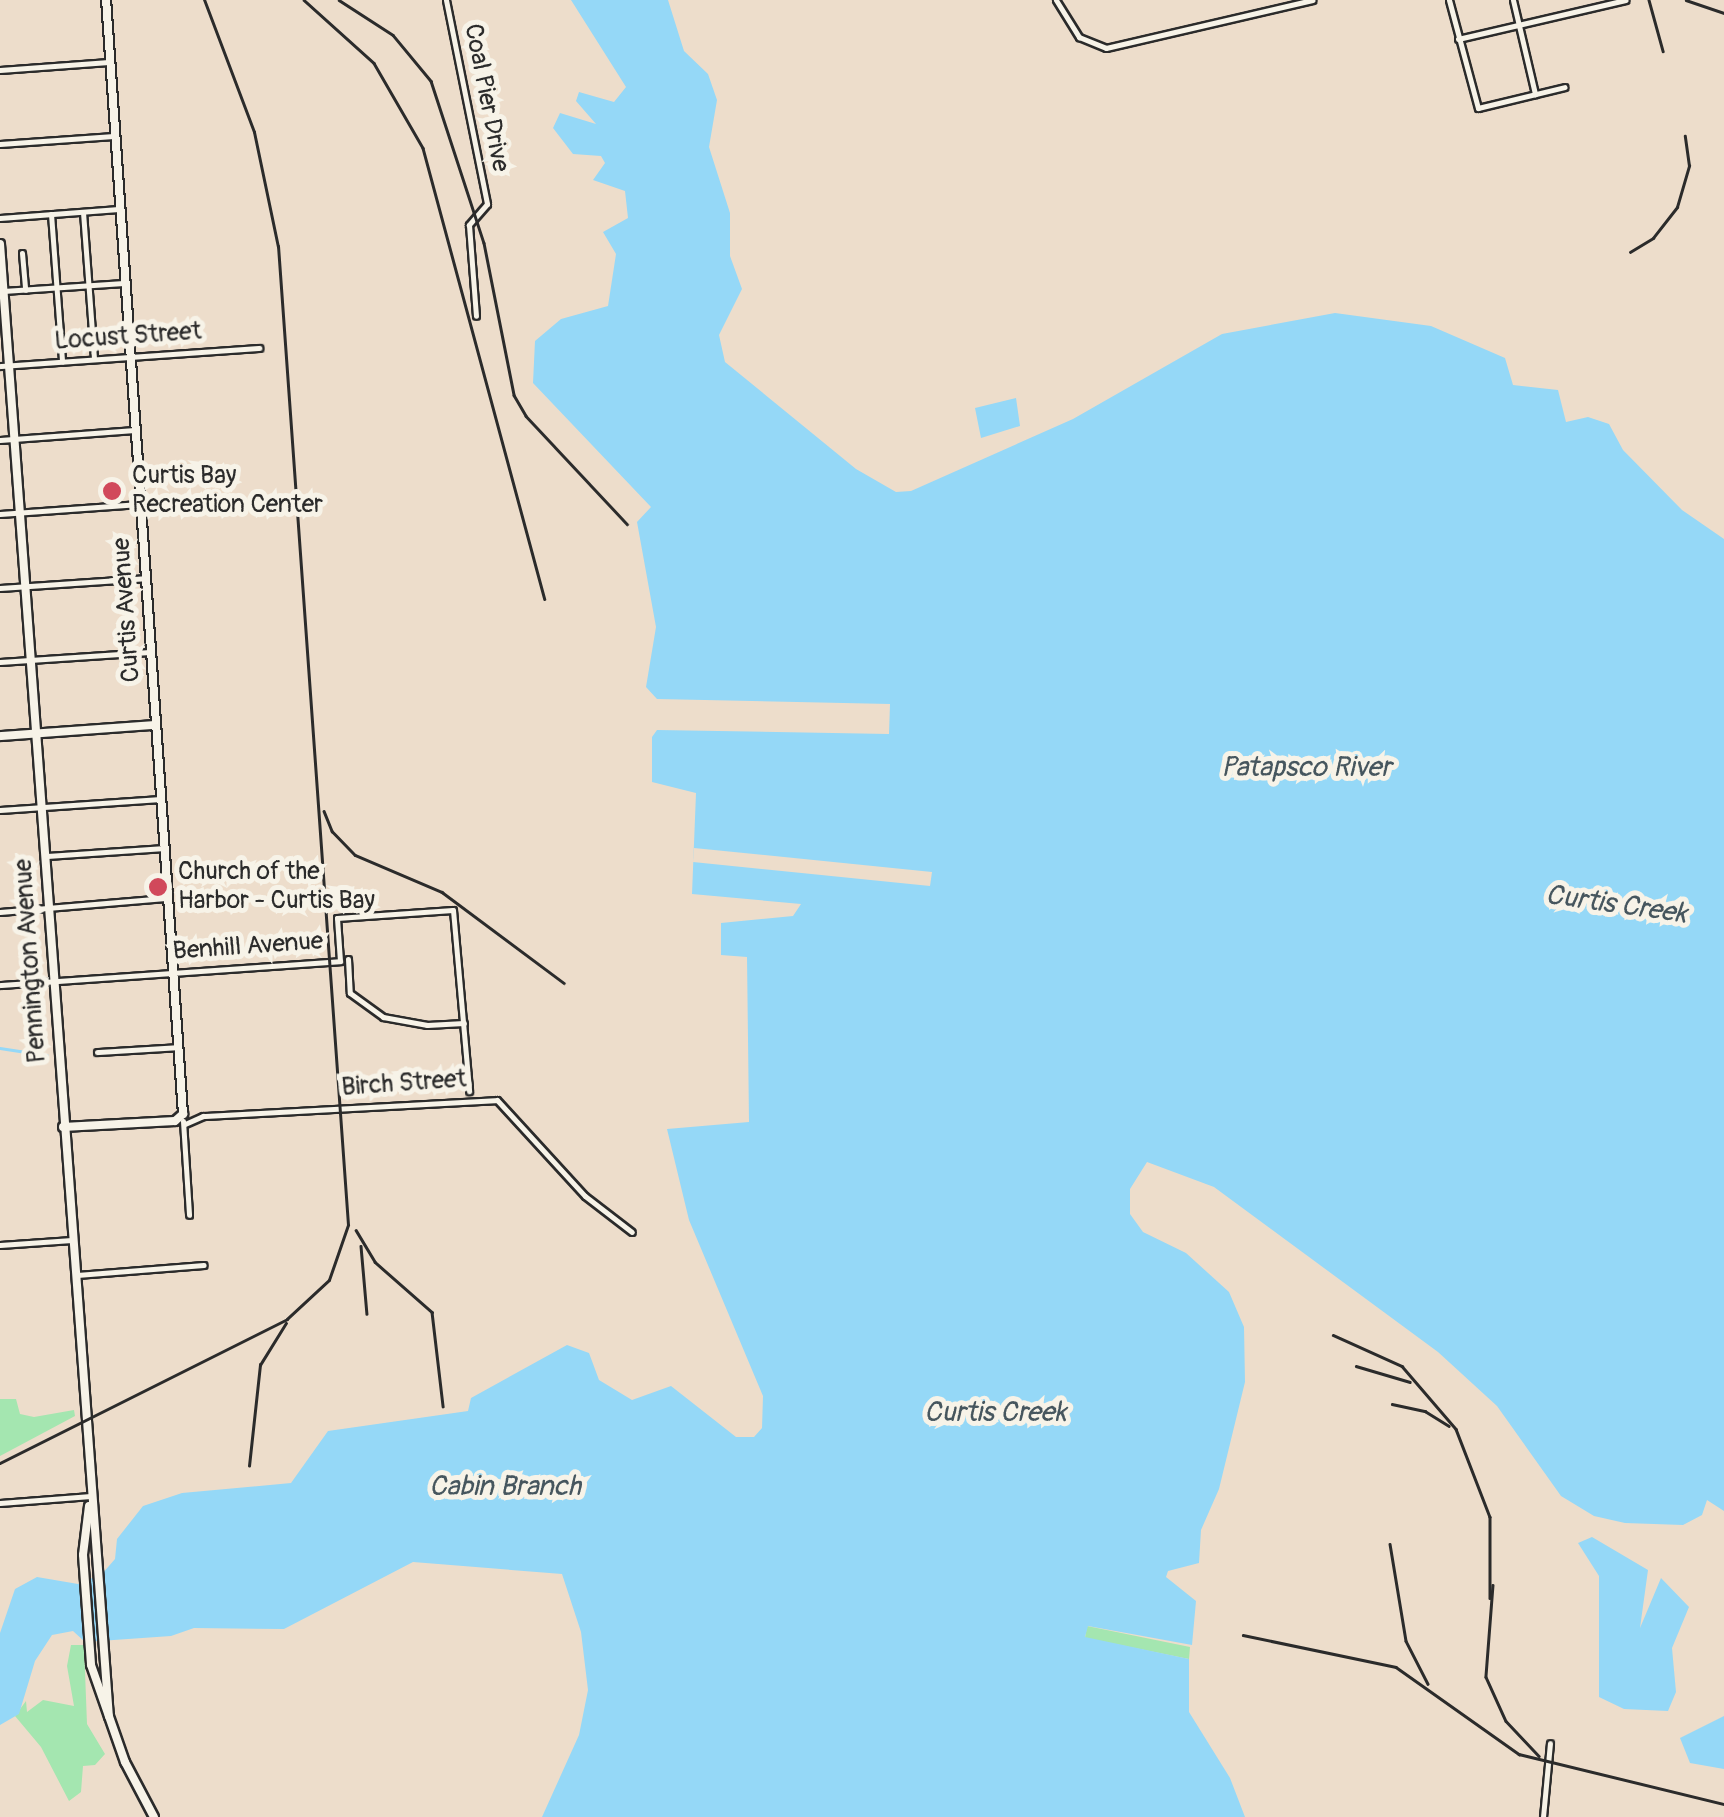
<!DOCTYPE html>
<style>
body{margin:0}
#map{position:relative;width:1724px;height:1817px;overflow:hidden;background:#edddcb;font-family:Pangolin,sans-serif}
div>[style]{position:absolute}
.green>*{inset:0;background:#a4e6b0}
.water>*{inset:0;background:#95d8f7}
.pier>*{inset:0;background:#edddcb}
.stream>*{height:2.5px;margin:-1.25px;padding:0 1.25px;transform-origin:1.25px;border-radius:1.25px;background:#95d8f7}
.roads{filter:drop-shadow(2px 0 #2b2b2b) drop-shadow(-2px 0 #2b2b2b) drop-shadow(0 2px #2b2b2b) drop-shadow(0 -2px #2b2b2b)}
.minor>*{height:5px;margin:-2.5px;padding:0 2.5px;transform-origin:2.5px;border-radius:2.5px;background:#f7f3e8}
.secondary>*{height:8px;margin:-4px;padding:0 4px;transform-origin:4px;border-radius:4px;background:#f7f3e8}
.rail>*{height:2.5px;margin:-1.25px;padding:0 1.25px;transform-origin:1.25px;border-radius:1.25px;background:#2b2b2b}
.dots>*{width:28px;height:28px;translate:-50% -50%;box-sizing:border-box;border:5px solid #f7f3e8;border-radius:50%}
span{translate:-50% -50%;white-space:nowrap;text-align:center;line-height:1.15;-webkit-text-stroke:10px #f7f3e8;paint-order:stroke}
.street-label{font-size:25px;color:#2b2b2b}
.poi-label{font-size:25px;color:#2b2b2b}
.left{translate:0 -50%;text-align:left}
.water-label{font-size:28px;color:#46565e;font-style:italic}
</style>
<div id="map">
<div class="green">
<div style="clip-path:polygon(0 1399px,16px 1399px,20px 1414px,34px 1417px,74px 1410px,75px 1416px,0 1456px)"></div>
<div style="clip-path:polygon(1087px 1626px,1190px 1647px,1189px 1659px,1085px 1638px)"></div>
<div style="clip-path:polygon(71px 1645px,84px 1645px,87px 1724px,105px 1754px,95px 1765px,83px 1766px,81px 1792px,69px 1801px,41px 1747px,15px 1716px,26px 1701px,27px 1712px,43px 1700px,74px 1706px,67px 1666px)"></div>
</div>
<div class="water">
<div style="clip-path:polygon(571px 0,668px 0,684px 51px,708px 74px,717px 100px,709px 147px,730px 213px,730px 256px,742px 289px,719px 335px,725px 362px,856px 469px,896px 492px,911px 491px,1073px 419px,1222px 334px,1335px 313px,1431px 326px,1505px 358px,1513px 385px,1558px 390px,1566px 422px,1588px 417px,1609px 424px,1623px 450px,1682px 510px,1724px 539px,1724px 1511px,1707px 1500px,1702px 1515px,1683px 1525px,1625px 1523px,1594px 1516px,1561px 1496px,1497px 1406px,1438px 1352px,1214px 1187px,1147px 1162px,1130px 1189px,1130px 1214px,1143px 1232px,1186px 1253px,1229px 1292px,1244px 1327px,1245px 1382px,1219px 1489px,1201px 1530px,1199px 1563px,1168px 1571px,1166px 1577px,1196px 1601px,1192px 1645px,1088px 1626px,1085px 1637px,1189px 1659px,1189px 1712px,1230px 1778px,1245px 1817px,542px 1817px,579px 1735px,588px 1690px,581px 1632px,562px 1574px,413px 1562px,284px 1629px,194px 1628px,171px 1636px,85px 1642px,73px 1631px,52px 1635px,35px 1661px,19px 1714px,0 1725px,0 1633px,15px 1589px,37px 1577px,78px 1584px,102px 1574px,115px 1559px,117px 1539px,143px 1506px,182px 1493px,291px 1483px,328px 1431px,468px 1411px,471px 1398px,567px 1345px,589px 1353px,599px 1380px,632px 1400px,671px 1386px,736px 1437px,754px 1437px,762px 1428px,763px 1396px,689px 1220px,667px 1129px,749px 1122px,747px 957px,721px 955px,721px 923px,793px 916px,801px 904px,692px 894px,696px 793px,652px 782px,652px 737px,657px 730px,889px 734px,890px 704px,657px 699px,646px 687px,656px 627px,637px 522px,651px 507px,533px 383px,535px 341px,561px 319px,608px 306px,616px 254px,603px 232px,628px 218px,625px 191px,593px 180px,605px 163px,601px 156px,573px 154px,553px 128px,560px 113px,596px 124px,576px 101px,579px 92px,614px 102px,626px 87px)"></div>
<div style="clip-path:polygon(1016px 398px,1020px 426px,981px 438px,975px 408px)"></div>
<div style="clip-path:polygon(1592px 1537px,1648px 1570px,1640px 1628px,1661px 1578px,1689px 1607px,1672px 1648px,1676px 1692px,1668px 1711px,1624px 1709px,1599px 1697px,1599px 1576px,1578px 1543px)"></div>
<div style="clip-path:polygon(1724px 1716px,1724px 1769px,1690px 1763px,1680px 1738px)"></div>
</div>
<div class="pier">
<div style="clip-path:polygon(694px 848px,932px 872px,930px 886px,693px 862px)"></div>
</div>
<div class="stream">
<div style="left:0;top:1048px;width:47px;rotate:8.7deg"></div>
</div>
<div class="roads">
<div class="minor">
<div style="left:446px;top:0;width:208px;rotate:78.6deg"></div>
<div style="left:487px;top:204px;width:28px;rotate:131deg"></div>
<div style="left:469px;top:225px;width:91px;rotate:85.6deg"></div>
<div style="left:1056px;top:0;width:44px;rotate:58.1deg"></div>
<div style="left:1079px;top:37px;width:29px;rotate:22deg"></div>
<div style="left:1106px;top:48px;width:212px;rotate:-13.1deg"></div>
<div style="left:1449px;top:0;width:112px;rotate:75deg"></div>
<div style="left:1478px;top:108px;width:89px;rotate:-13.6deg"></div>
<div style="left:1513px;top:0;width:97px;rotate:76.8deg"></div>
<div style="left:1458px;top:39px;width:172px;rotate:-13.1deg"></div>
<div style="left:0;top:70px;width:109px;rotate:-4.2deg"></div>
<div style="left:0;top:144px;width:114px;rotate:-4deg"></div>
<div style="left:83px;top:212px;width:146px;rotate:85.7deg"></div>
<div style="left:51px;top:214px;width:148px;rotate:85.7deg"></div>
<div style="left:0;top:218px;width:119px;rotate:-4.3deg"></div>
<div style="left:22px;top:253px;width:37px;rotate:85deg"></div>
<div style="left:3px;top:291px;width:121px;rotate:-3.8deg"></div>
<div style="left:0;top:366px;width:260px;rotate:-4deg"></div>
<div style="left:0;top:440px;width:135px;rotate:-4.2deg"></div>
<div style="left:0;top:514px;width:140px;rotate:-4.1deg"></div>
<div style="left:0;top:588px;width:145px;rotate:-3.9deg"></div>
<div style="left:0;top:662px;width:150px;rotate:-3.8deg"></div>
<div style="left:0;top:810px;width:161px;rotate:-3.9deg"></div>
<div style="left:47px;top:856px;width:118px;rotate:-3.9deg"></div>
<div style="left:0;top:912px;width:169px;rotate:-4.8deg"></div>
<div style="left:348px;top:959px;width:34px;rotate:87deg"></div>
<div style="left:350px;top:993px;width:41px;rotate:36deg"></div>
<div style="left:383px;top:1017px;width:45px;rotate:10.3deg"></div>
<div style="left:427px;top:1025px;width:37px;rotate:-3deg"></div>
<div style="left:0;top:985px;width:341px;rotate:-4deg"></div>
<div style="left:340px;top:961px;width:43px;rotate:-94deg"></div>
<div style="left:337px;top:918px;width:116px;rotate:-3.9deg"></div>
<div style="left:453px;top:910px;width:182px;rotate:84.9deg"></div>
<div style="left:97px;top:1052px;width:81px;rotate:-3.5deg"></div>
<div style="left:183px;top:1121px;width:94px;rotate:86.3deg"></div>
<div style="left:185px;top:1124px;width:20px;rotate:-24deg"></div>
<div style="left:203px;top:1116px;width:294px;rotate:-3.1deg"></div>
<div style="left:497px;top:1100px;width:130px;rotate:47.5deg"></div>
<div style="left:585px;top:1196px;width:59px;rotate:37.5deg"></div>
<div style="left:0;top:1245px;width:72px;rotate:-4deg"></div>
<div style="left:77px;top:1275px;width:127px;rotate:-4.5deg"></div>
<div style="left:0;top:1503px;width:91px;rotate:-4.4deg"></div>
<div style="left:1543px;top:1817px;width:74px;rotate:-84.6deg"></div>
</div>
<div class="secondary">
<div style="left:0;top:244px;width:1476px;rotate:85.77deg"></div>
<div style="left:0;top:736px;width:155px;rotate:-4.1deg"></div>
<div style="left:63px;top:1127px;width:112px;rotate:-3.1deg"></div>
<div style="left:175px;top:1121px;width:11px;rotate:-41deg"></div>
<div style="left:183px;top:1114px;width:1117px;rotate:-93.95deg"></div>
<div style="left:89px;top:1506px;width:49px;rotate:97deg"></div>
<div style="left:83px;top:1555px;width:110px;rotate:85.8deg"></div>
<div style="left:91px;top:1665px;width:103px;rotate:70.7deg"></div>
<div style="left:125px;top:1762px;width:62px;rotate:62.2deg"></div>
</div>
</div>
<div class="rail">
<div style="left:304px;top:0;width:94px;rotate:42deg"></div>
<div style="left:374px;top:63px;width:98px;rotate:60deg"></div>
<div style="left:423px;top:148px;width:467px;rotate:74.9deg"></div>
<div style="left:339px;top:0;width:64px;rotate:32.9deg"></div>
<div style="left:393px;top:35px;width:60px;rotate:50.4deg"></div>
<div style="left:431px;top:81px;width:170px;rotate:71.9deg"></div>
<div style="left:484px;top:243px;width:155px;rotate:78.8deg"></div>
<div style="left:514px;top:395px;width:24px;rotate:60deg"></div>
<div style="left:526px;top:416px;width:148px;rotate:46.9deg"></div>
<div style="left:1649px;top:0;width:53px;rotate:74.6deg"></div>
<div style="left:1686px;top:0;width:40px;rotate:18.9deg"></div>
<div style="left:1630px;top:252px;width:27px;rotate:-31deg"></div>
<div style="left:1653px;top:238px;width:39px;rotate:-52deg"></div>
<div style="left:1677px;top:207px;width:43px;rotate:-73.7deg"></div>
<div style="left:1689px;top:166px;width:30px;rotate:-98deg"></div>
<div style="left:324px;top:811px;width:22px;rotate:68deg"></div>
<div style="left:332px;top:831px;width:33px;rotate:46deg"></div>
<div style="left:355px;top:855px;width:95px;rotate:23deg"></div>
<div style="left:442px;top:892px;width:152px;rotate:36.7deg"></div>
<div style="left:356px;top:1230px;width:37px;rotate:59deg"></div>
<div style="left:375px;top:1262px;width:76px;rotate:41.3deg"></div>
<div style="left:432px;top:1312px;width:95px;rotate:83.3deg"></div>
<div style="left:361px;top:1246px;width:68px;rotate:85deg"></div>
<div style="left:1333px;top:1335px;width:76px;rotate:24.2deg"></div>
<div style="left:1402px;top:1366px;width:83px;rotate:49.4deg"></div>
<div style="left:1456px;top:1429px;width:94px;rotate:68.9deg"></div>
<div style="left:1490px;top:1517px;width:81px;rotate:90deg"></div>
<div style="left:1356px;top:1366px;width:56px;rotate:16.5deg"></div>
<div style="left:1392px;top:1404px;width:34px;rotate:12deg"></div>
<div style="left:1425px;top:1411px;width:28px;rotate:32deg"></div>
<div style="left:0;top:1463px;width:321px;rotate:-26.6deg"></div>
<div style="left:287px;top:1319px;width:57px;rotate:-42.9deg"></div>
<div style="left:329px;top:1280px;width:58px;rotate:-70.9deg"></div>
<div style="left:348px;top:1225px;width:981px;rotate:-94.09deg"></div>
<div style="left:278px;top:247px;width:117px;rotate:-101.8deg"></div>
<div style="left:254px;top:132px;width:141px;rotate:-110.7deg"></div>
<div style="left:249px;top:1466px;width:102px;rotate:-83.8deg"></div>
<div style="left:260px;top:1365px;width:49px;rotate:-58.2deg"></div>
<div style="left:1390px;top:1544px;width:98px;rotate:80.6deg"></div>
<div style="left:1406px;top:1641px;width:48px;rotate:62.9deg"></div>
<div style="left:1493px;top:1585px;width:92px;rotate:94.4deg"></div>
<div style="left:1486px;top:1677px;width:48px;rotate:65.6deg"></div>
<div style="left:1506px;top:1721px;width:48px;rotate:46.7deg"></div>
<div style="left:1243px;top:1635px;width:156px;rotate:11.8deg"></div>
<div style="left:1396px;top:1667px;width:151px;rotate:35.3deg"></div>
<div style="left:1519px;top:1754px;width:211px;rotate:13.7deg"></div>
</div>
<div class="dots">
<div style="left:112px;top:491px;background:#d1495b"></div>
<div style="left:158px;top:887px;background:#d1495b"></div>
</div>
<div class="street-label">
<span style="left:486px;top:98px;rotate:79deg">Coal Pier Drive</span>
<span style="left:128px;top:337px;rotate:-4deg">Locust Street</span>
<span style="left:127px;top:610px;rotate:-94deg">Curtis Avenue</span>
<span style="left:248px;top:947px;rotate:-4deg">Benhill Avenue</span>
<span style="left:31px;top:961px;rotate:-94deg">Pennington Avenue</span>
<span style="left:404px;top:1084px;rotate:-4deg">Birch Street</span>
</div>
<div class="poi-label">
<span class="left" style="left:132px;top:491px">Curtis Bay<br>Recreation Center</span>
<span class="left" style="left:178px;top:887px">Church of the<br>Harbor - Curtis Bay</span>
</div>
<div class="water-label">
<span style="left:1306px;top:768px">Patapsco River</span>
<span style="left:1616px;top:905px;rotate:8deg">Curtis Creek</span>
<span style="left:995px;top:1413px">Curtis Creek</span>
<span style="left:505px;top:1487px">Cabin Branch</span>
</div>
</div>
